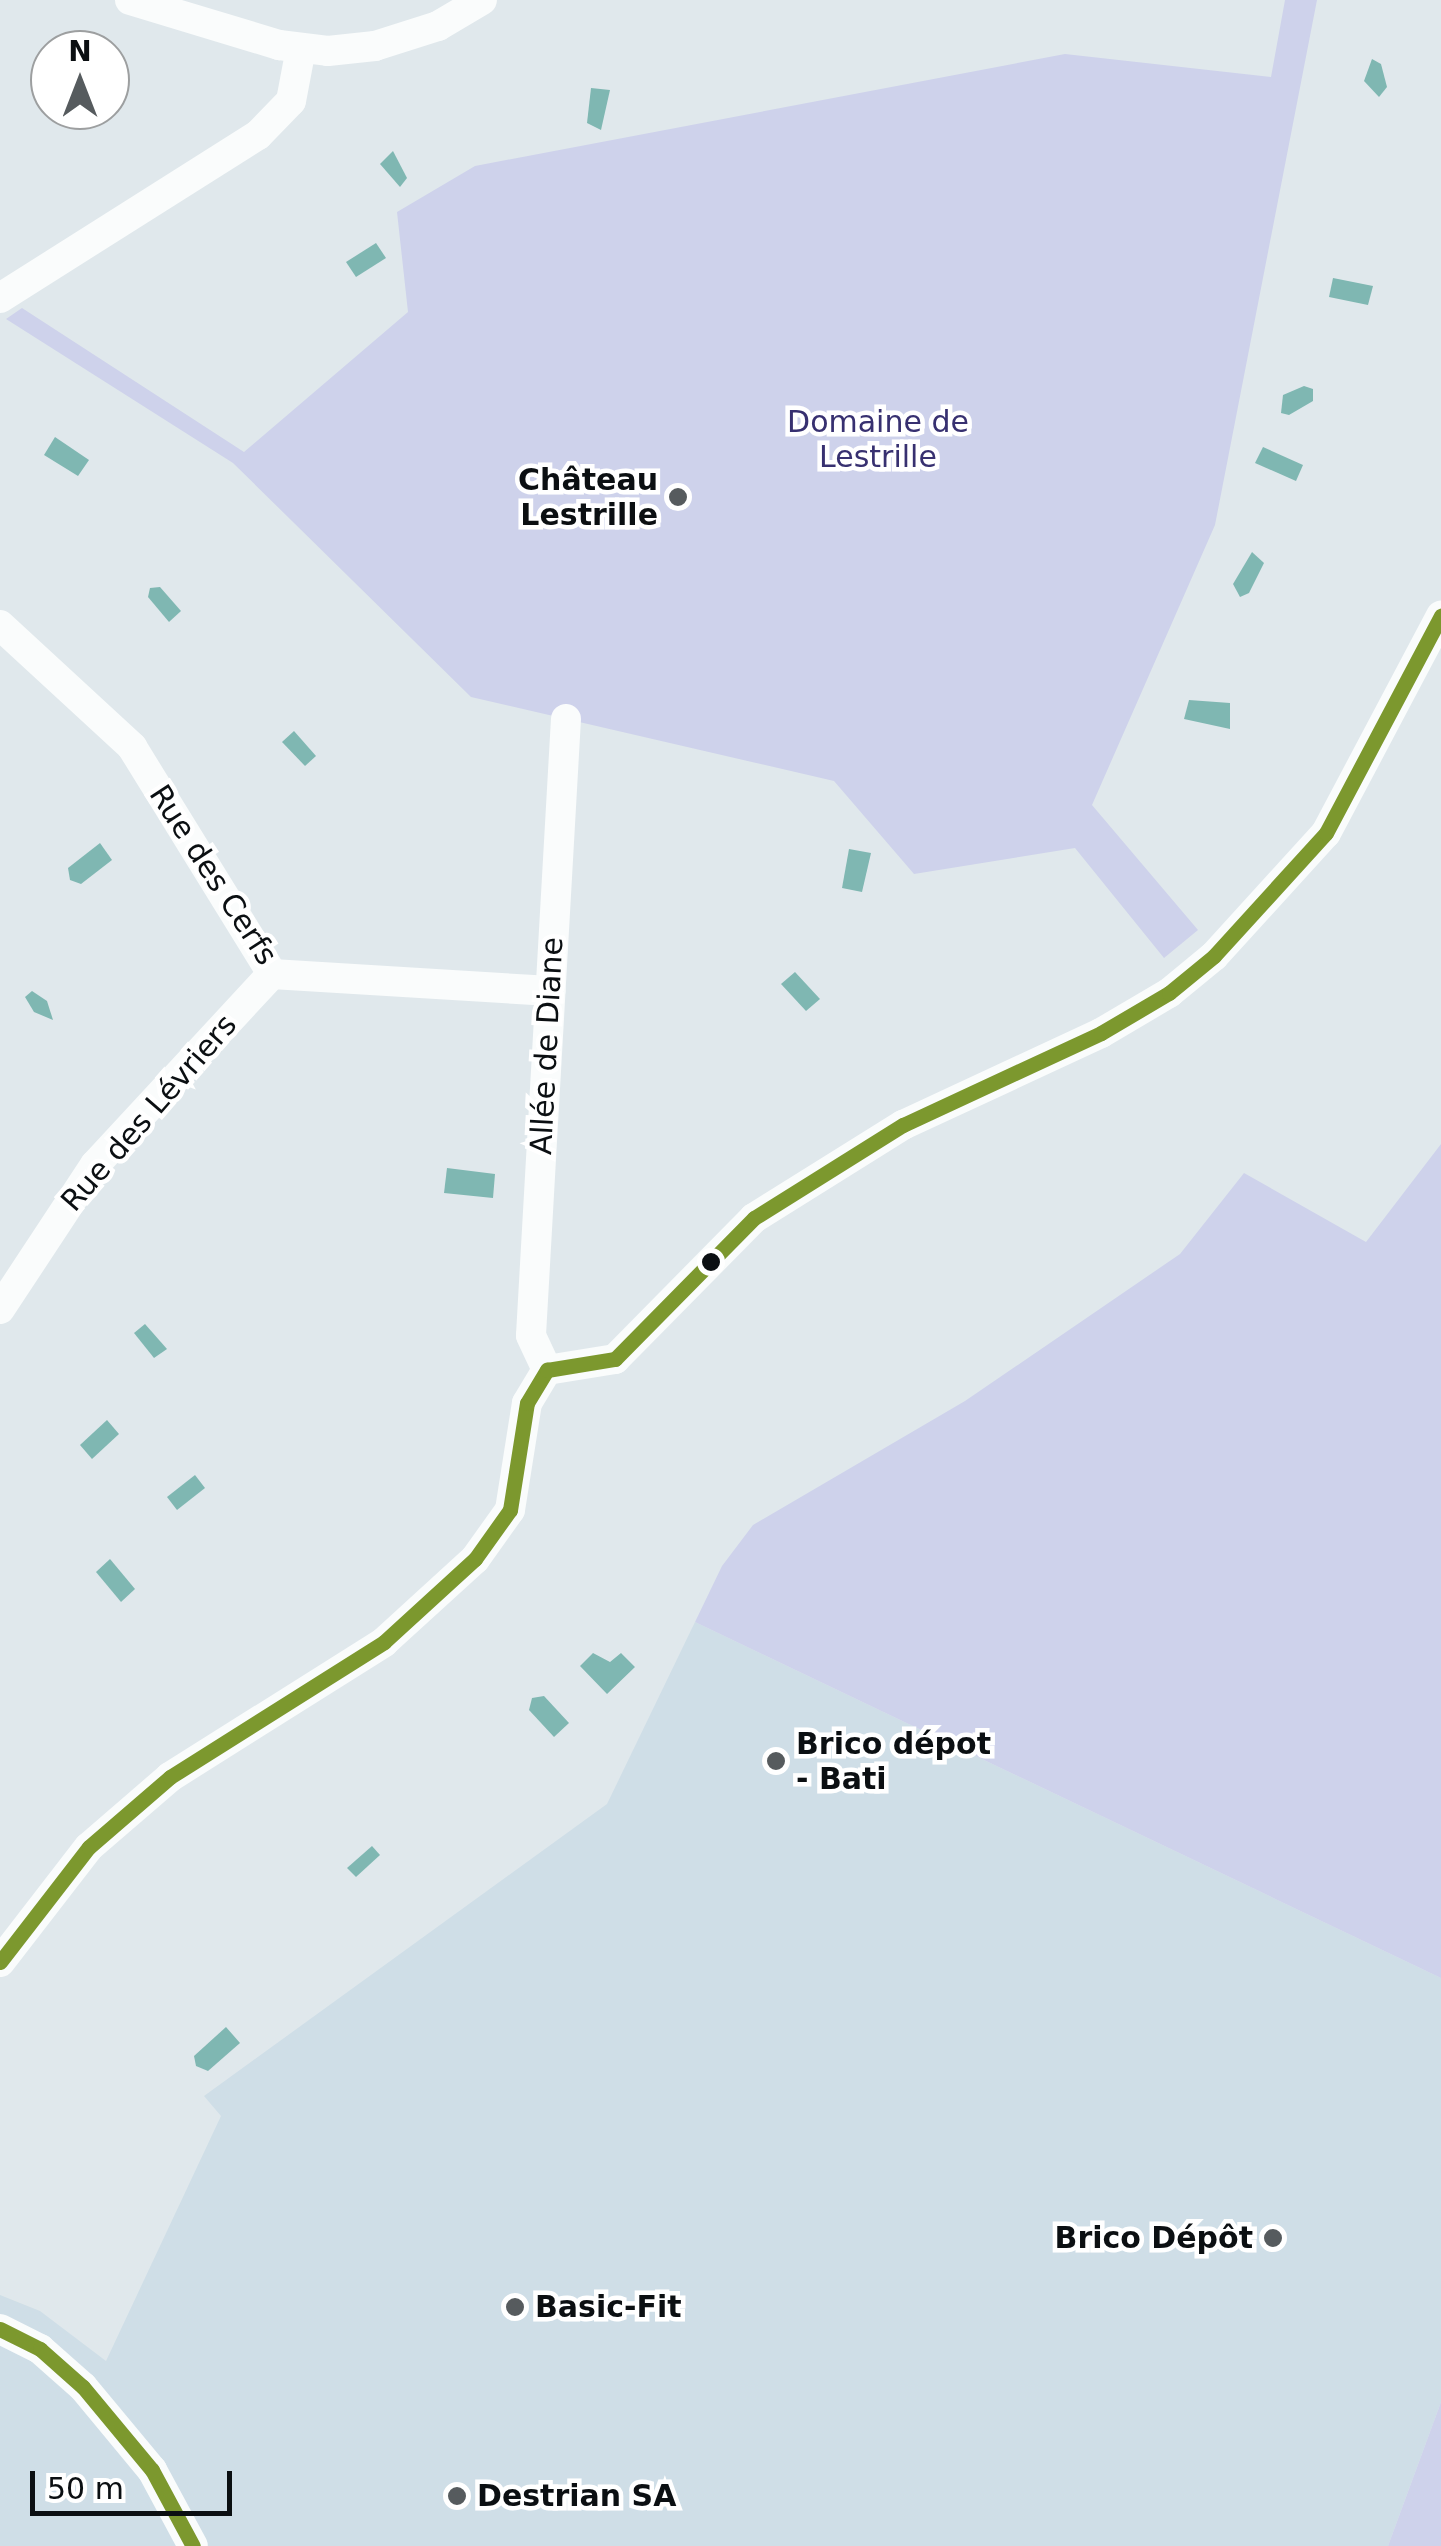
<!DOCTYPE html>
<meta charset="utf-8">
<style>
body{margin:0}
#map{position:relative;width:1441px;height:2546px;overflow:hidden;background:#e0e8ec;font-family:"DejaVu Sans",sans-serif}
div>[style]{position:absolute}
.built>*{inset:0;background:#cfdee7}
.green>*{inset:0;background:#ced2eb}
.water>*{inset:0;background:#7fb7b2}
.street>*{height:30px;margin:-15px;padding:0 15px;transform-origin:15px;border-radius:15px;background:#fafcfc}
.bus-1>*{height:15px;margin:-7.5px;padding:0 7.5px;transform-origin:7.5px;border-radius:7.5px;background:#7c982e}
.dots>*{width:28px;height:28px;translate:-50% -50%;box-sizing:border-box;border:5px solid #fff;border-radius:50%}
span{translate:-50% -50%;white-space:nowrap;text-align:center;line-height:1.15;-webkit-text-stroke:9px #fff;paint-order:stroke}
.park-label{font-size:30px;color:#373070}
.poi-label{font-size:30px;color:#0b0f12;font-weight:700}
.right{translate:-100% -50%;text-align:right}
.left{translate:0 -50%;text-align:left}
.street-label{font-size:30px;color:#0b0f12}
.north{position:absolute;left:30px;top:30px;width:100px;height:100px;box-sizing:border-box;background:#fff;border:2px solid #9d9fa0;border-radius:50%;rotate:0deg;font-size:28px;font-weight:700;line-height:40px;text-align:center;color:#0b0f12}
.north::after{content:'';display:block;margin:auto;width:35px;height:45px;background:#565b5e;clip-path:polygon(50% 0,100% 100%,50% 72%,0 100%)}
.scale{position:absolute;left:30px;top:2471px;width:202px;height:45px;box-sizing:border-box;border:5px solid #0b0f12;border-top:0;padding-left:12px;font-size:30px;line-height:35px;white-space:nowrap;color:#0b0f12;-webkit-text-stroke:8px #fff;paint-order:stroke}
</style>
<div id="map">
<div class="built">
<div style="clip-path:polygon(695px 1622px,1441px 1978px,1441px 2402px,1388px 2546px,0 2546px,0 2295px,40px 2311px,106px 2361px,221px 2116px,204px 2096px,607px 1804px)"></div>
</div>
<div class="green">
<div style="clip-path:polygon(1285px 0,1317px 0,1215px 525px,1092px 805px,1198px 930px,1164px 958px,1075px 848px,914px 874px,834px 781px,471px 697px,233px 463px,6px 319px,22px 308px,244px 452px,408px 312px,397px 212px,475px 166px,1065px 54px,1271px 77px)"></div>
<div style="clip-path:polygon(1441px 1144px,1441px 1978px,695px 1622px,722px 1566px,753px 1525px,965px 1401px,1180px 1254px,1244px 1173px,1366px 1242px)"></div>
<div style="clip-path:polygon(1441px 2402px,1441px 2546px,1388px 2546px)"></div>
</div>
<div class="water">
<div style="clip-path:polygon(1372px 59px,1381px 64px,1387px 87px,1379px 97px,1364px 81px)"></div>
<div style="clip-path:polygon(591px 88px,610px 90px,601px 130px,587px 123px)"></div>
<div style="clip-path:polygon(393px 151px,407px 178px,400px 187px,380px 164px)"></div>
<div style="clip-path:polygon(376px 243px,386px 258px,356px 277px,346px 262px)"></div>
<div style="clip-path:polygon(1333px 278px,1373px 286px,1368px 305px,1329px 297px)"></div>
<div style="clip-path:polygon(1304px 386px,1313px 389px,1313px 401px,1289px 415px,1281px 413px,1283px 395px)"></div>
<div style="clip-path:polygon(55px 437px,89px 460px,78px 476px,44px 455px)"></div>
<div style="clip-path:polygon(1263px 447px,1303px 465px,1296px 481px,1255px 463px)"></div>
<div style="clip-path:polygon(1252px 552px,1264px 563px,1249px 593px,1240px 597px,1233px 584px)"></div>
<div style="clip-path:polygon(160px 587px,181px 611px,169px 622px,148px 597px,150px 588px)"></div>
<div style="clip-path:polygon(1189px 700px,1230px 703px,1230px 729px,1184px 719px)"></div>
<div style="clip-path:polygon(294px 731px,316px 756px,305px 766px,282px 742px)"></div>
<div style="clip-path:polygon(100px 843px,112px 860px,81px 884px,70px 880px,68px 868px)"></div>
<div style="clip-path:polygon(849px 849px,871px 853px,862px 892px,842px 888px)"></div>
<div style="clip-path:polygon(795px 972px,820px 999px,806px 1011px,781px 984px)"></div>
<div style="clip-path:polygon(32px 991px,47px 1001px,53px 1020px,34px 1012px,25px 997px)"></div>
<div style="clip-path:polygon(447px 1168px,495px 1174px,493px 1198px,444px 1193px)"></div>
<div style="clip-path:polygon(145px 1324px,167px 1349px,154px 1358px,134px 1333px)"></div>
<div style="clip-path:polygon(107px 1420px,119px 1434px,92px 1459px,80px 1445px)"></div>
<div style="clip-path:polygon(195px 1475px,205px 1488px,177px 1510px,167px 1497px)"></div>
<div style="clip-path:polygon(110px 1559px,135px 1589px,121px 1602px,96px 1572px)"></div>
<div style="clip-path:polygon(593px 1653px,610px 1662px,621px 1653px,635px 1667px,607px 1694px,580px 1666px)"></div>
<div style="clip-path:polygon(544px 1696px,569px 1723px,554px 1737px,529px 1710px,532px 1698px)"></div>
<div style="clip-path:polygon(372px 1846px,380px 1855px,356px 1877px,347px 1868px)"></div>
<div style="clip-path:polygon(226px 2027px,240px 2043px,208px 2071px,196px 2066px,194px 2056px)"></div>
</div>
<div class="street">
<div style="left:130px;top:0;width:156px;rotate:16.8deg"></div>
<div style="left:279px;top:45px;width:49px;rotate:7deg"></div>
<div style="left:328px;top:51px;width:47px;rotate:-6.1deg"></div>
<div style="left:375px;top:46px;width:66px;rotate:-17.6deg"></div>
<div style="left:438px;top:26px;width:51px;rotate:-30.6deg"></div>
<div style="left:0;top:298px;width:305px;rotate:-32.3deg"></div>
<div style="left:258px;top:135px;width:47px;rotate:-45.9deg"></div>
<div style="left:291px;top:101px;width:54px;rotate:-79.3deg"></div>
<div style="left:0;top:625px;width:180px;rotate:42.7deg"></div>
<div style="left:132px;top:747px;width:267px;rotate:58.3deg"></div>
<div style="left:272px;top:974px;width:279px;rotate:3.5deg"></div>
<div style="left:0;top:1309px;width:173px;rotate:-56.6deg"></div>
<div style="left:95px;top:1165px;width:260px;rotate:-47.2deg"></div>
<div style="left:547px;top:1370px;width:38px;rotate:-115deg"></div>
<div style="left:531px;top:1335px;width:617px;rotate:-86.75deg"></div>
<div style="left:0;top:1962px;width:145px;rotate:-52.3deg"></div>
<div style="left:89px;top:1847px;width:107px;rotate:-40.8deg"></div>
<div style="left:170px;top:1777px;width:253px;rotate:-32.2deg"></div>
<div style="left:384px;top:1642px;width:123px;rotate:-42.4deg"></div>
<div style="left:475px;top:1559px;width:60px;rotate:-54.5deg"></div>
<div style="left:510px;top:1510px;width:108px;rotate:-81deg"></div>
<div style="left:527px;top:1403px;width:39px;rotate:-59deg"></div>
<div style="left:547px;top:1370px;width:69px;rotate:-9.2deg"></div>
<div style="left:615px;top:1359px;width:198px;rotate:-45.4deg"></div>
<div style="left:754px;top:1218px;width:176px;rotate:-32deg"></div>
<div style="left:903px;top:1125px;width:218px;rotate:-24.9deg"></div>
<div style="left:1101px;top:1033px;width:79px;rotate:-30.5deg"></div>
<div style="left:1169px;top:993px;width:58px;rotate:-39.4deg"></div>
<div style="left:1214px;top:956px;width:166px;rotate:-47.7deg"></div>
<div style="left:1326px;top:833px;width:246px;rotate:-62.1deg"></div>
<div style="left:0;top:2329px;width:45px;rotate:26.6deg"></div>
<div style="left:40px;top:2349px;width:57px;rotate:41.5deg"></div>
<div style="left:83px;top:2387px;width:108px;rotate:50.3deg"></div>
<div style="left:152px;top:2470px;width:86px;rotate:61.7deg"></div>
</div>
<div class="bus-1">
<div style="left:0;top:1962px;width:145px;rotate:-52.3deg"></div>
<div style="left:89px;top:1847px;width:107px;rotate:-40.8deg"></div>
<div style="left:170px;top:1777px;width:253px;rotate:-32.2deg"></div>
<div style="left:384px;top:1642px;width:123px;rotate:-42.4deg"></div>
<div style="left:475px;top:1559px;width:60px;rotate:-54.5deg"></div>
<div style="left:510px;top:1510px;width:108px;rotate:-81deg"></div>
<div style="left:527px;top:1403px;width:39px;rotate:-59deg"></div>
<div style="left:547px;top:1370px;width:69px;rotate:-9.2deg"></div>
<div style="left:615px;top:1359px;width:198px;rotate:-45.4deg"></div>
<div style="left:754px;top:1218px;width:176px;rotate:-32deg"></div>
<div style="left:903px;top:1125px;width:218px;rotate:-24.9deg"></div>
<div style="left:1101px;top:1033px;width:79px;rotate:-30.5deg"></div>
<div style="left:1169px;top:993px;width:58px;rotate:-39.4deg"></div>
<div style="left:1214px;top:956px;width:166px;rotate:-47.7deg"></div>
<div style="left:1326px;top:833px;width:246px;rotate:-62.1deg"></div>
<div style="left:0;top:2329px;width:45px;rotate:26.6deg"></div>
<div style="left:40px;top:2349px;width:57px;rotate:41.5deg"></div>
<div style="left:83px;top:2387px;width:108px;rotate:50.3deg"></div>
<div style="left:152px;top:2470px;width:86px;rotate:61.7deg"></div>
</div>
<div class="dots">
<div style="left:678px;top:497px;background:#565b5e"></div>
<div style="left:711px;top:1262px;background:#0b0f12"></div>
<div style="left:776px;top:1761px;background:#565b5e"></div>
<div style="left:1273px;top:2238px;background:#565b5e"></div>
<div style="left:515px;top:2307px;background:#565b5e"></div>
<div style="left:457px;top:2496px;background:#565b5e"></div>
</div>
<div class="park-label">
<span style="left:878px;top:439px">Domaine de<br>Lestrille</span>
</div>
<div class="poi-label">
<span class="right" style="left:658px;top:497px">Château<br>Lestrille</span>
<span class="left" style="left:796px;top:1761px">Brico dépot<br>- Bati</span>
<span class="right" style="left:1253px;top:2238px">Brico Dépôt</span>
<span class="left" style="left:535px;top:2307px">Basic-Fit</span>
<span class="left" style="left:477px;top:2496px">Destrian SA</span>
</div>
<div class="street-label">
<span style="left:213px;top:875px;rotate:57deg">Rue des Cerfs</span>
<span style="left:547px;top:1046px;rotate:-87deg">Allée de Diane</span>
<span style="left:149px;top:1113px;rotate:-49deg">Rue des Lévriers</span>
</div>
<div class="north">N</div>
<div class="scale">50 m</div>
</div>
